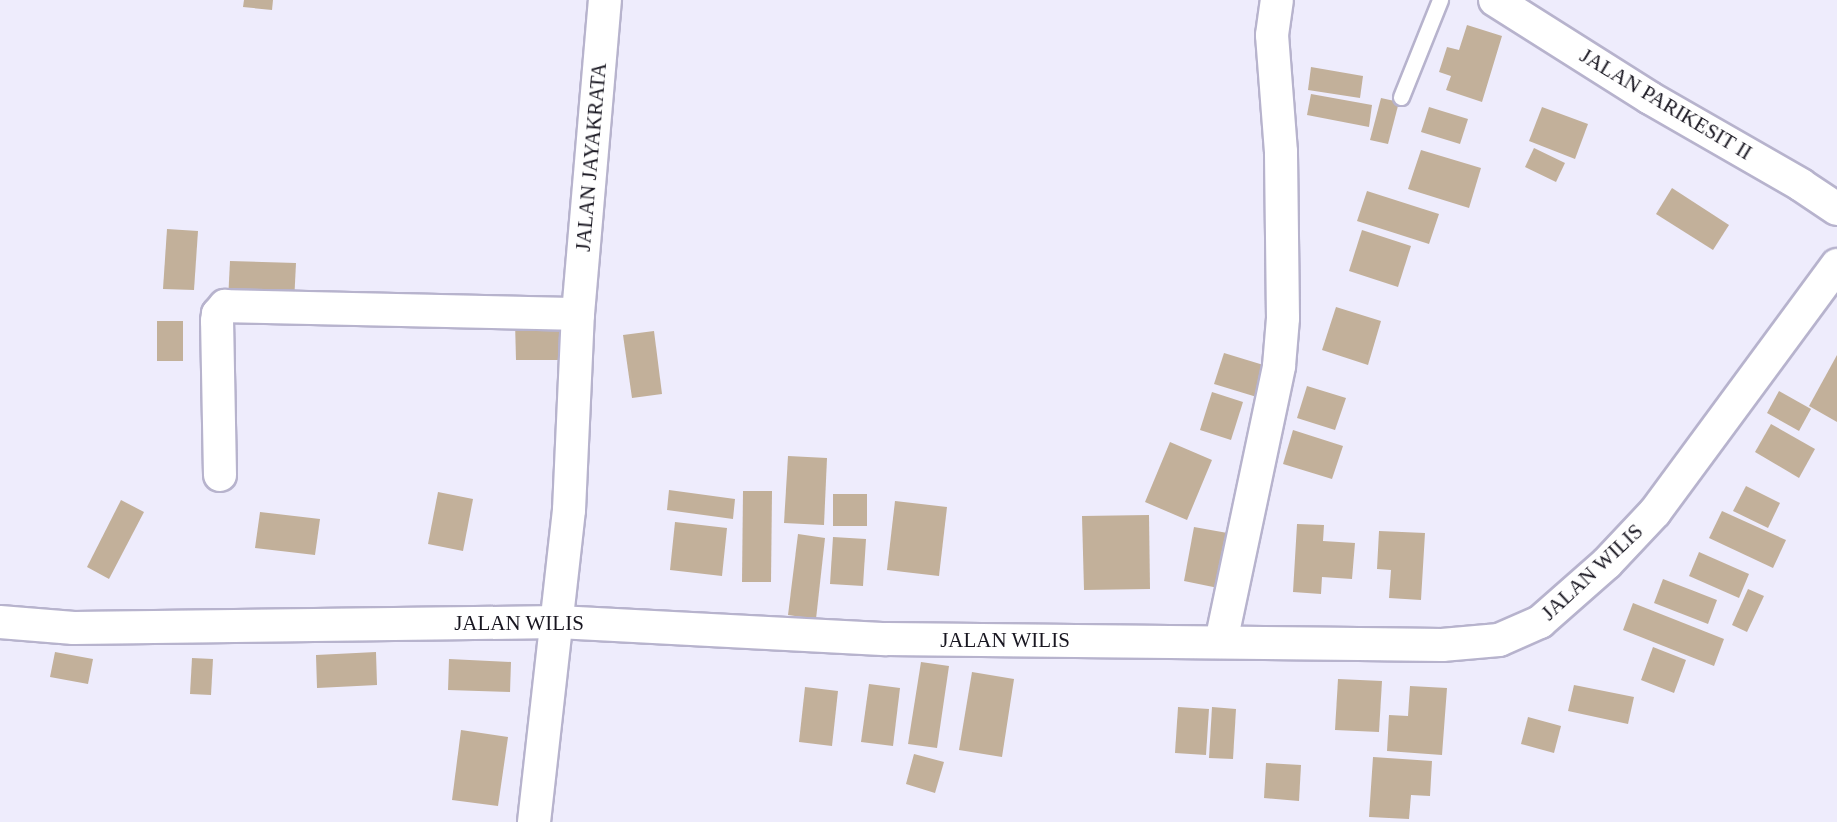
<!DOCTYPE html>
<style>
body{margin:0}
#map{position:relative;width:1837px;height:822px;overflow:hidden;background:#eeecfc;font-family:Georgia,serif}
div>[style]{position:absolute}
.building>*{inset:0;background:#c2b09a}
.roads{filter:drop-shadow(2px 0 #b7b3cd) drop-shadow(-2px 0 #b7b3cd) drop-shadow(0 2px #b7b3cd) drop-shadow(0 -2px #b7b3cd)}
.lane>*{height:15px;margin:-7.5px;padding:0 7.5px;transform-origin:7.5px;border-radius:7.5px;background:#fff}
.street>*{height:32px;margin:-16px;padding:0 16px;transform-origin:16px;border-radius:16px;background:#fff}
span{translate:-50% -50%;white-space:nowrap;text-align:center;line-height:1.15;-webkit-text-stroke:4.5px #fff;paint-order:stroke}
.street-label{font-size:21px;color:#181620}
</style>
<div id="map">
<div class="building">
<div style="clip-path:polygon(244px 0,273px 0,272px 10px,243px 7px)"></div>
<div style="clip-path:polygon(1467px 25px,1502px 36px,1482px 102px,1446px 90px,1451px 76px,1439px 72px,1447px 47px,1459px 50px)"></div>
<div style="clip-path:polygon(1311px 67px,1363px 76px,1360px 98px,1308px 90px)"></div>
<div style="clip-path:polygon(1311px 94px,1372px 105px,1369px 127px,1307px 115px)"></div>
<div style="clip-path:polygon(1381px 98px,1399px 102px,1388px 144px,1370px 140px)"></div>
<div style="clip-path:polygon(1429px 107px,1468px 119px,1460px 144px,1421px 132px)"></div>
<div style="clip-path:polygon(1542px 107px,1588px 124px,1575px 159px,1529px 141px)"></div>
<div style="clip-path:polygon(1534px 148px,1565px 163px,1556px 182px,1525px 167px)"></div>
<div style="clip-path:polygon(1421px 150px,1481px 168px,1469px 208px,1408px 189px)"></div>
<div style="clip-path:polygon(1672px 188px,1729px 225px,1713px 250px,1656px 214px)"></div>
<div style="clip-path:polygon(1367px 191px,1439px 214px,1429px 244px,1357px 221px)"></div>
<div style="clip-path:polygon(167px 229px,198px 231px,194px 290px,163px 289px)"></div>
<div style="clip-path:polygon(1362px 230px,1411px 246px,1398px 287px,1349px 271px)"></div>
<div style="clip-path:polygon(230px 261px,296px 263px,294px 303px,228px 301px)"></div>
<div style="clip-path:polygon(1336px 307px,1381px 321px,1368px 365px,1322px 350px)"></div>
<div style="clip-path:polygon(157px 321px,183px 321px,183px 361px,157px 361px)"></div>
<div style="clip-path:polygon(575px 321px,575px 360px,516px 360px,515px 322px)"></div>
<div style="clip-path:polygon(654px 331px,662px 394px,632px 398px,623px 335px)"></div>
<div style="clip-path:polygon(1224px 353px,1270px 367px,1260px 398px,1214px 384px)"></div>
<div style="clip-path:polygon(1837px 355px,1837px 422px,1809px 406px)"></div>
<div style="clip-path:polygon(1307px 386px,1346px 398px,1335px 430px,1297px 418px)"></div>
<div style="clip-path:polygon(1779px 391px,1811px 409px,1799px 431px,1767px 413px)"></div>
<div style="clip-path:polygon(1212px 392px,1243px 402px,1231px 440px,1200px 430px)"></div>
<div style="clip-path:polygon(1771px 424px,1815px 449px,1799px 478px,1755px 452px)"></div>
<div style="clip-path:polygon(1293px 430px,1343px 446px,1332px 479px,1283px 464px)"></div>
<div style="clip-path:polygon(1170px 442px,1212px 460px,1187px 520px,1145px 502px)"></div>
<div style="clip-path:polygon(788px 456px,827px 458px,824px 525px,784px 523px)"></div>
<div style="clip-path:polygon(1746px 486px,1780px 503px,1768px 528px,1733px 511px)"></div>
<div style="clip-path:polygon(669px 490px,735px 499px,733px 519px,667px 510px)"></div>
<div style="clip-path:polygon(743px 491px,772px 491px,771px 582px,742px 582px)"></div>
<div style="clip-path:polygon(438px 492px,473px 499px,463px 551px,428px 544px)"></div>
<div style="clip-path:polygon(833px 494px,867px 494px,867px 526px,833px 526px)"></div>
<div style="clip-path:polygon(121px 500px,144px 512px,109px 579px,87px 567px)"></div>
<div style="clip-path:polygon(895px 501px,947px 507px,939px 576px,887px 570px)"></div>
<div style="clip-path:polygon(1722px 511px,1786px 540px,1773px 568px,1709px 538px)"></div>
<div style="clip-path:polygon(260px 512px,320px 519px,315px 555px,255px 548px)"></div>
<div style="clip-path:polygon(1149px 515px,1150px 589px,1084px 590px,1082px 516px)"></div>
<div style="clip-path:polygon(675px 522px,727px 528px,722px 576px,670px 570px)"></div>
<div style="clip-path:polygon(1297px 524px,1324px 525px,1323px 541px,1355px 543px,1352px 579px,1322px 577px,1321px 594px,1293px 592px)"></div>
<div style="clip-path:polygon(1194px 527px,1233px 534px,1223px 589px,1184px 581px)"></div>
<div style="clip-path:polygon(1379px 531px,1425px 533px,1421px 600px,1389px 598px,1391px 570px,1377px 569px)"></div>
<div style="clip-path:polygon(798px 534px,825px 538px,816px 619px,788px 615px)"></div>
<div style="clip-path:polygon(833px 537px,866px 539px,863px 586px,830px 584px)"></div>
<div style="clip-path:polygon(1699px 552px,1749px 574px,1739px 598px,1689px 576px)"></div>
<div style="clip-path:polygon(1663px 579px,1717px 600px,1708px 624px,1654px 603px)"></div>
<div style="clip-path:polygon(1748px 589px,1764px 596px,1747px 632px,1732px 625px)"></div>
<div style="clip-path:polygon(1633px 603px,1724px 639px,1714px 666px,1623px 630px)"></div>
<div style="clip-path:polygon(1653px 647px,1686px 660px,1674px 693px,1641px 680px)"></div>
<div style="clip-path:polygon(55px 652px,93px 659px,88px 684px,50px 677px)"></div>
<div style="clip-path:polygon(376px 652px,377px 685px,317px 688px,316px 655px)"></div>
<div style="clip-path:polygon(192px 658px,213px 659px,211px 695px,190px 694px)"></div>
<div style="clip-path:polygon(449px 659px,511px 662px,510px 692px,448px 690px)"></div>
<div style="clip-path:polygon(921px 662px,949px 666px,937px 748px,908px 744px)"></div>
<div style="clip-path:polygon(972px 672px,1014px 679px,1002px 757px,959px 750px)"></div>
<div style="clip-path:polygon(1338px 679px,1382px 681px,1379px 732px,1335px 730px)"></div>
<div style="clip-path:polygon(869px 684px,900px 688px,893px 746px,861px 742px)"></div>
<div style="clip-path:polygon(1574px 685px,1634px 697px,1628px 724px,1568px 711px)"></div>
<div style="clip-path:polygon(1410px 686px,1447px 688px,1442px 755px,1387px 751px,1389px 715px,1408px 716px)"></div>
<div style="clip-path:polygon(805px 687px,838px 691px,832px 746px,799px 742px)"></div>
<div style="clip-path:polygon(1178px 707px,1209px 709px,1206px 755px,1175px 753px)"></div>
<div style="clip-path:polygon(1212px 707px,1236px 709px,1233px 759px,1209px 758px)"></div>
<div style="clip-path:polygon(1528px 717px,1561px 726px,1554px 753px,1521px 744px)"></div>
<div style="clip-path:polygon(461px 730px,508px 737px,498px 806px,452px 800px)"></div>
<div style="clip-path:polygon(914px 754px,944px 762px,935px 793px,906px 784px)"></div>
<div style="clip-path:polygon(1373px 757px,1432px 761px,1430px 796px,1411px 795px,1409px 819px,1369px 817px)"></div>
<div style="clip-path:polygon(1266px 763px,1301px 765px,1299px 801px,1264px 798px)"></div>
</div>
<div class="roads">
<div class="lane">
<div style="left:1401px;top:97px;width:105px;rotate:-68.1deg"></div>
</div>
<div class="street">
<div style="left:1495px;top:0;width:183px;rotate:32.3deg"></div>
<div style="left:1650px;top:98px;width:174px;rotate:29.9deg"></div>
<div style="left:1801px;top:185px;width:43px;rotate:33.7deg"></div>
<div style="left:220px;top:475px;width:154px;rotate:-91.1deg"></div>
<div style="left:217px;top:321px;width:7px;rotate:-82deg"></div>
<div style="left:218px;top:314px;width:11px;rotate:-49deg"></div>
<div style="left:225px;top:306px;width:353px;rotate:1.3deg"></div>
<div style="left:0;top:622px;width:74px;rotate:4.6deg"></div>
<div style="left:74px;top:628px;width:484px;rotate:-0.7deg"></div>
<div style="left:558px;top:622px;width:329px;rotate:3deg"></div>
<div style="left:887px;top:639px;width:555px;rotate:0.62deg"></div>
<div style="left:1442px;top:645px;width:57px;rotate:-5deg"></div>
<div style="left:1499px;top:640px;width:45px;rotate:-23.7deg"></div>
<div style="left:1540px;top:622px;width:89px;rotate:-41.4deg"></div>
<div style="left:1607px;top:563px;width:70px;rotate:-46.7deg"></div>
<div style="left:1655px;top:512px;width:307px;rotate:-53.6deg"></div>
<div style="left:1221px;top:642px;width:282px;rotate:-78.1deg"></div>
<div style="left:1279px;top:366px;width:48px;rotate:-85.2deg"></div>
<div style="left:1283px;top:318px;width:166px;rotate:-90.7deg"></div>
<div style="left:1281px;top:152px;width:117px;rotate:-94.4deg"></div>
<div style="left:1272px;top:35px;width:35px;rotate:-82deg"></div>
<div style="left:534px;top:822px;width:314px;rotate:-83.6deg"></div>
<div style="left:569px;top:510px;width:196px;rotate:-87.4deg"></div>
<div style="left:578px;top:314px;width:315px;rotate:-85.1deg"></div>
</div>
</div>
<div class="street-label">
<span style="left:1666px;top:104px;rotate:31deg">JALAN PARIKESIT II</span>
<span style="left:591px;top:157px;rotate:-85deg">JALAN JAYAKRATA</span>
<span style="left:1592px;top:572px;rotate:-43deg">JALAN WILIS</span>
<span style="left:519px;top:623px">JALAN WILIS</span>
<span style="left:1005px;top:640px">JALAN WILIS</span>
</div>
</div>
